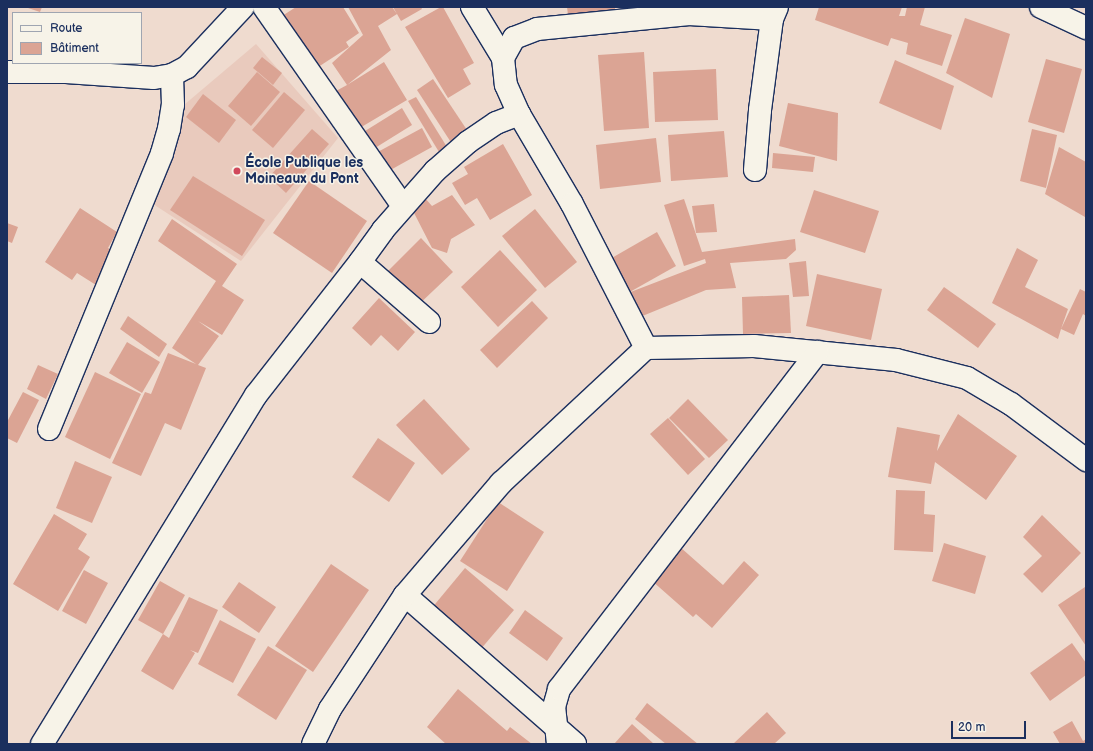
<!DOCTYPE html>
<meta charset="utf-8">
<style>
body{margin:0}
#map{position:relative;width:1093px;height:751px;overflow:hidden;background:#efdbcf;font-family:"Balsamiq Sans",sans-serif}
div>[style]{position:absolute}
.built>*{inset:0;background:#e9cabd}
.building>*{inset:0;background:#dba494}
.roads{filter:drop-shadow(1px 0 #1b2f5e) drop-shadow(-1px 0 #1b2f5e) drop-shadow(0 1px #1b2f5e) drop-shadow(0 -1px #1b2f5e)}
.street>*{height:22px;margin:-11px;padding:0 11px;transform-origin:11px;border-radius:11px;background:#f7f3e8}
.dots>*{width:11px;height:11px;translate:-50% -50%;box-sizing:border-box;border:2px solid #f7f3e8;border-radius:50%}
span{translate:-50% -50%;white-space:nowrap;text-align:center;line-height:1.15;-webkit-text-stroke:3px #f7f3e8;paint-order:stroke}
.poi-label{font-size:14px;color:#1b2f5e;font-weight:700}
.left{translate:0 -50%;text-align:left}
.frame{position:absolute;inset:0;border:8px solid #1b2f5e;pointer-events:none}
.legend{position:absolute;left:12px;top:12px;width:130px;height:52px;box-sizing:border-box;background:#f7f3e8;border:1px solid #9fa5b1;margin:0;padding:5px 7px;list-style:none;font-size:12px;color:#1b2f5e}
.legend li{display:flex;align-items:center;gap:8px;height:20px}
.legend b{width:20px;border:1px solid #9fa5b1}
.scale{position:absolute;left:951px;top:721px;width:75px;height:18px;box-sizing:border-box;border:2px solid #1b2f5e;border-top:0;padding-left:5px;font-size:12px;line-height:14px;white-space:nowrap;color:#1b2f5e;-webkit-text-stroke:3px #f7f3e8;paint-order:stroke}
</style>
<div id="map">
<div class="built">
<div style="clip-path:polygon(256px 44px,338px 138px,241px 261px,153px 204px,178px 110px)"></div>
</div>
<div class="building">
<div style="clip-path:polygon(25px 7px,42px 7px,40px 12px)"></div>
<div style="clip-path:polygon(296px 7px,343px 7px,359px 33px,346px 42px,349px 47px,312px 71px,279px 18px)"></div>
<div style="clip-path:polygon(348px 7px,392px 7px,397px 14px,393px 7px,421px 7px,422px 9px,401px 21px,397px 14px,378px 26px,391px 50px,347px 85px,384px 62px,407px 100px,358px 129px,336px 91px,347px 85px,332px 63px,363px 35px)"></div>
<div style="clip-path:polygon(441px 7px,443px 7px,474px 63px,463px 69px,471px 84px,448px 98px,405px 27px)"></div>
<div style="clip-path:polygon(567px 7px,615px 7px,615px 11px,568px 15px)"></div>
<div style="clip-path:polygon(819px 7px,902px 7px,899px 16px,905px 16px,907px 7px,925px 7px,920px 25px,952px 35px,942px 66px,906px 54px,908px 43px,891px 38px,888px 46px,815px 20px)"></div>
<div style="clip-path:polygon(965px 18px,1010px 34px,992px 98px,946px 73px)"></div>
<div style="clip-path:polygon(644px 52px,649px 128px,604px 131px,598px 55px)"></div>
<div style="clip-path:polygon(262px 57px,282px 73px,273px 85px,253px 68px)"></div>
<div style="clip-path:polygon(1046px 59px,1082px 69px,1064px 133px,1028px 122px)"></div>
<div style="clip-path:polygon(895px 60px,954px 86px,941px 130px,879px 103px)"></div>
<div style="clip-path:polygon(716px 69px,718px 120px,655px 122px,653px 72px)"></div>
<div style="clip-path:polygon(257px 72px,280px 92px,251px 126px,228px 106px)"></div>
<div style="clip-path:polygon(433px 79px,471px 136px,454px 147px,417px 90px)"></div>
<div style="clip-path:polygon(284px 92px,305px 110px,273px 148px,252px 130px)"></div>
<div style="clip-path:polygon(203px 94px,236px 120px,219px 143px,186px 117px)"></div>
<div style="clip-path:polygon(416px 97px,447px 147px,439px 152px,408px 101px)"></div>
<div style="clip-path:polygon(788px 103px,838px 113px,837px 161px,779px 146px)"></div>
<div style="clip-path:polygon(402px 108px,412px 125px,367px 153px,357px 136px)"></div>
<div style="clip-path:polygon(422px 128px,432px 147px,385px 173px,374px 154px)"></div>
<div style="clip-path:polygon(312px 129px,329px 144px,286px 193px,269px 177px)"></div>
<div style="clip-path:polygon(1032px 129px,1057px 135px,1046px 188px,1020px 181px)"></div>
<div style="clip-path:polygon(724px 131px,728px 177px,671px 181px,668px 135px)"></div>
<div style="clip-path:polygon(656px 138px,661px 182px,600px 189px,596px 145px)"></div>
<div style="clip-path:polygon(503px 144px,532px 195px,490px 220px,477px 198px,465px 205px,452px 183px,468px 174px,464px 167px)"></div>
<div style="clip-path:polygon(1059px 147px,1086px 162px,1085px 217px,1045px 194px)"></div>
<div style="clip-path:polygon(773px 153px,815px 157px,813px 172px,772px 168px)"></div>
<div style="clip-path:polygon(193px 176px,265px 220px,242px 256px,170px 210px)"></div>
<div style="clip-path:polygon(309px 181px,367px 221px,332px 273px,273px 233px)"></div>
<div style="clip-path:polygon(814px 190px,879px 211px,865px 253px,800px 232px)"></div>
<div style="clip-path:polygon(452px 195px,475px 225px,451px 239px,447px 253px,432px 248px,412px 209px,424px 197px,432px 206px)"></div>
<div style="clip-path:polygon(684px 199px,702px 252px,795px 239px,796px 250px,786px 259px,730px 263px,736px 288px,706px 290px,640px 317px,628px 293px,706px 263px,705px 259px,684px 266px,664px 205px)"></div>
<div style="clip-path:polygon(714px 204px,717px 232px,696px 233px,692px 206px)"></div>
<div style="clip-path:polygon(80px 208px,117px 232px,108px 248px,117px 253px,96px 285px,77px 273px,72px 280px,45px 262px)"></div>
<div style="clip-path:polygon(535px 209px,577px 262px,545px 288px,502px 236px)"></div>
<div style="clip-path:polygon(172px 219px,237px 264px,222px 286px,244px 300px,222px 335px,198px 321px,219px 336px,198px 365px,206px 368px,181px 430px,165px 423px,141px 476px,112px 463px,145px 392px,151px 394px,168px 353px,196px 364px,172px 348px,216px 281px,158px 241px)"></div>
<div style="clip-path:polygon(7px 223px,18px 227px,12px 243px,7px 241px)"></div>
<div style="clip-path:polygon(657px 232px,676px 266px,628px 293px,610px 259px)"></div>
<div style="clip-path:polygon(421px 238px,453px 272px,415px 308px,384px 275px)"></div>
<div style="clip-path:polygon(1017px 248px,1038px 260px,1025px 287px,1068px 309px,1061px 329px,1080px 289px,1086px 292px,1086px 316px,1083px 314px,1074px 335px,1061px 329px,1058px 339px,992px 303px)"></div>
<div style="clip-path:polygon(500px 250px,537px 290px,498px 327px,461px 287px)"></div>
<div style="clip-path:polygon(806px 261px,809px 296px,793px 297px,789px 263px)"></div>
<div style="clip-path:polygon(817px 274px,882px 289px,871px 340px,806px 326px)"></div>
<div style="clip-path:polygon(944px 287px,996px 324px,978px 348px,927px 310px)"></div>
<div style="clip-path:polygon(789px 295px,791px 333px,743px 334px,742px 297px)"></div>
<div style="clip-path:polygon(379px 298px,415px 332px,398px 351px,381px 335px,371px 346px,352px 328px)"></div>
<div style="clip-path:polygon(532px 301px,548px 318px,497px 368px,480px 350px)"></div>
<div style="clip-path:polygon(128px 316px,167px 344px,159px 357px,120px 329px)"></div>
<div style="clip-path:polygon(127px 342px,160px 362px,142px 393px,109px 373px)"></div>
<div style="clip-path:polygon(38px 365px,58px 374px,46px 399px,27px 389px)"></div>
<div style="clip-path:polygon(95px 372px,141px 394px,110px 459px,65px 437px)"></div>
<div style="clip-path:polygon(23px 392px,39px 400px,17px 443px,7px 438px,7px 422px)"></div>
<div style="clip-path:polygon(424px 399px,470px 449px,442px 475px,396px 425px)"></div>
<div style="clip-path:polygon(688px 399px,728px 440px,709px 458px,669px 418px)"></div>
<div style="clip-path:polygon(958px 414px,1017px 456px,986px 500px,935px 462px,931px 484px,888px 477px,897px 427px,940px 435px,937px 451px)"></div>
<div style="clip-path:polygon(668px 418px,705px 459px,688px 475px,650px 434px)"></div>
<div style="clip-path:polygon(378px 438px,415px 463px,389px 502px,352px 477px)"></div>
<div style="clip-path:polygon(75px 461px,112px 477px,92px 523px,56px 508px)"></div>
<div style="clip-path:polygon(896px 490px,925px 491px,924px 514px,935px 515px,933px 552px,894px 550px)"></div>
<div style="clip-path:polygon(498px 502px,544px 532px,507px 591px,460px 561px)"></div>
<div style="clip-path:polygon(54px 514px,87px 534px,78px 549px,90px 557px,58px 611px,13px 584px)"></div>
<div style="clip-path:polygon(1042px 515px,1081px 553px,1042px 593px,1023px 574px,1042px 556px,1023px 537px)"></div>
<div style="clip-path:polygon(944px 543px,986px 556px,975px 594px,932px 581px)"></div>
<div style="clip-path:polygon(680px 547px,723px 585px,744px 561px,759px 575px,712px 628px,696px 614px,693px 617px,651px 580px)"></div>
<div style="clip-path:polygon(331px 564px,369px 590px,313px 672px,275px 646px)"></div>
<div style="clip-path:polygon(465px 568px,514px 610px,480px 650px,431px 609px)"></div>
<div style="clip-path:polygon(84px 570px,108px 583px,86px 624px,62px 611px)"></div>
<div style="clip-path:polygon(160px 581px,185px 595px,163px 634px,138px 620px)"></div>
<div style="clip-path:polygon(239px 582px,276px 607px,259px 633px,222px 607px)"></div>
<div style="clip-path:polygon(1085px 587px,1086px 588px,1086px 646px,1058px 605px)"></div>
<div style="clip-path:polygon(189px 597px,218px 610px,198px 653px,190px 650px,195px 653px,173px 690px,141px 671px,163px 634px,169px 638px)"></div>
<div style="clip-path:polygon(525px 610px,563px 638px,547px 661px,509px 633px)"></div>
<div style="clip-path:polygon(220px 620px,256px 639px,233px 683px,198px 664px)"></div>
<div style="clip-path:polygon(1072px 643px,1086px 663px,1086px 675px,1050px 701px,1030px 673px)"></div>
<div style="clip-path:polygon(268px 646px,307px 670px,276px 720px,237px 695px)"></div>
<div style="clip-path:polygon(458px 689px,507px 731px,510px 727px,532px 744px,496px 744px,500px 739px,496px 744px,446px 744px,427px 727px)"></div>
<div style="clip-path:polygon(647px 703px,698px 744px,666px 744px,635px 719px)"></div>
<div style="clip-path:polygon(767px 712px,786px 733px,774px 744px,733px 744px)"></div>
<div style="clip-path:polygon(1072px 721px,1083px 741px,1086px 739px,1086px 744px,1060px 744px,1053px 732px)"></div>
<div style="clip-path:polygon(632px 724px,654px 744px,614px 744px)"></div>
</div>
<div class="roads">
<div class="street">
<div style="left:264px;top:7px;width:243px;rotate:55.1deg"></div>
<div style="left:472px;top:7px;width:60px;rotate:58.7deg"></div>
<div style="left:503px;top:58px;width:27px;rotate:84deg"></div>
<div style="left:506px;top:85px;width:32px;rotate:66deg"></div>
<div style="left:519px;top:114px;width:104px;rotate:59.5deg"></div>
<div style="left:572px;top:204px;width:162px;rotate:62.8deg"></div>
<div style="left:1041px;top:7px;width:50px;rotate:25deg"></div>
<div style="left:503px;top:58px;width:23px;rotate:-61deg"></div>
<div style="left:514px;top:38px;width:25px;rotate:-21deg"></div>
<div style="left:537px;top:29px;width:153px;rotate:-5.6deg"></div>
<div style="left:689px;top:14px;width:83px;rotate:3.4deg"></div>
<div style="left:7px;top:72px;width:59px"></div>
<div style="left:66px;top:72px;width:88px;rotate:3.9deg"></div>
<div style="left:154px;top:78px;width:18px;rotate:-9deg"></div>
<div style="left:172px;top:75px;width:17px;rotate:-28deg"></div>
<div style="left:187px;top:67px;width:82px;rotate:-47deg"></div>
<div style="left:755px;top:170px;width:60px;rotate:-85.2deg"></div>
<div style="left:760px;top:110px;width:92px;rotate:-82.5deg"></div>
<div style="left:772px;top:19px;width:13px;rotate:-67deg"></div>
<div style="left:429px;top:322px;width:91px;rotate:-139deg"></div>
<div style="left:360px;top:262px;width:39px;rotate:-54deg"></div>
<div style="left:383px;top:230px;width:79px;rotate:-48.6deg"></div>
<div style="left:435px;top:171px;width:44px;rotate:-41.3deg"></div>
<div style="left:468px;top:142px;width:34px;rotate:-34deg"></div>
<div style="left:496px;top:123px;width:25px;rotate:-21deg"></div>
<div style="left:49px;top:429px;width:298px;rotate:-67.7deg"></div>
<div style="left:162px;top:153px;width:25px;rotate:-74deg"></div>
<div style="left:169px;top:129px;width:24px;rotate:-81deg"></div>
<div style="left:173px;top:105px;width:30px;rotate:-92deg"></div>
<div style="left:405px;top:595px;width:226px;rotate:41.2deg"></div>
<div style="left:42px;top:744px;width:409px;rotate:-58.5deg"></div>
<div style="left:256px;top:395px;width:169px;rotate:-52deg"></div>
<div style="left:313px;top:744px;width:39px;rotate:-64deg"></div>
<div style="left:330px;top:709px;width:136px;rotate:-56.7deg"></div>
<div style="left:405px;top:595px;width:148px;rotate:-49.4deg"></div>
<div style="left:501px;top:483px;width:198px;rotate:-43deg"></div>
<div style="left:646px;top:348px;width:108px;rotate:-1.1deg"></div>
<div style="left:754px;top:346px;width:143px;rotate:5.6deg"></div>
<div style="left:896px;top:360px;width:73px;rotate:14.2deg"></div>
<div style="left:967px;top:378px;width:51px;rotate:30.6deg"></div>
<div style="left:1011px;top:404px;width:94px;rotate:36.7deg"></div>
<div style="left:558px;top:744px;width:37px;rotate:-96deg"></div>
<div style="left:554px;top:707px;width:19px;rotate:-74deg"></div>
<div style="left:559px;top:689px;width:425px;rotate:-52.5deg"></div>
</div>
</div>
<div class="dots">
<div style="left:237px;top:171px;background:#d1495b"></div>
</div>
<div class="poi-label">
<span class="left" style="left:245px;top:171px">École Publique les<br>Moineaux du Pont</span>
</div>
<div class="frame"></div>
<ul class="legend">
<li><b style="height:5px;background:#f7f3e8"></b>Route</li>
<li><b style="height:11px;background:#dba494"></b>Bâtiment</li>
</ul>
<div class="scale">20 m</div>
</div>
